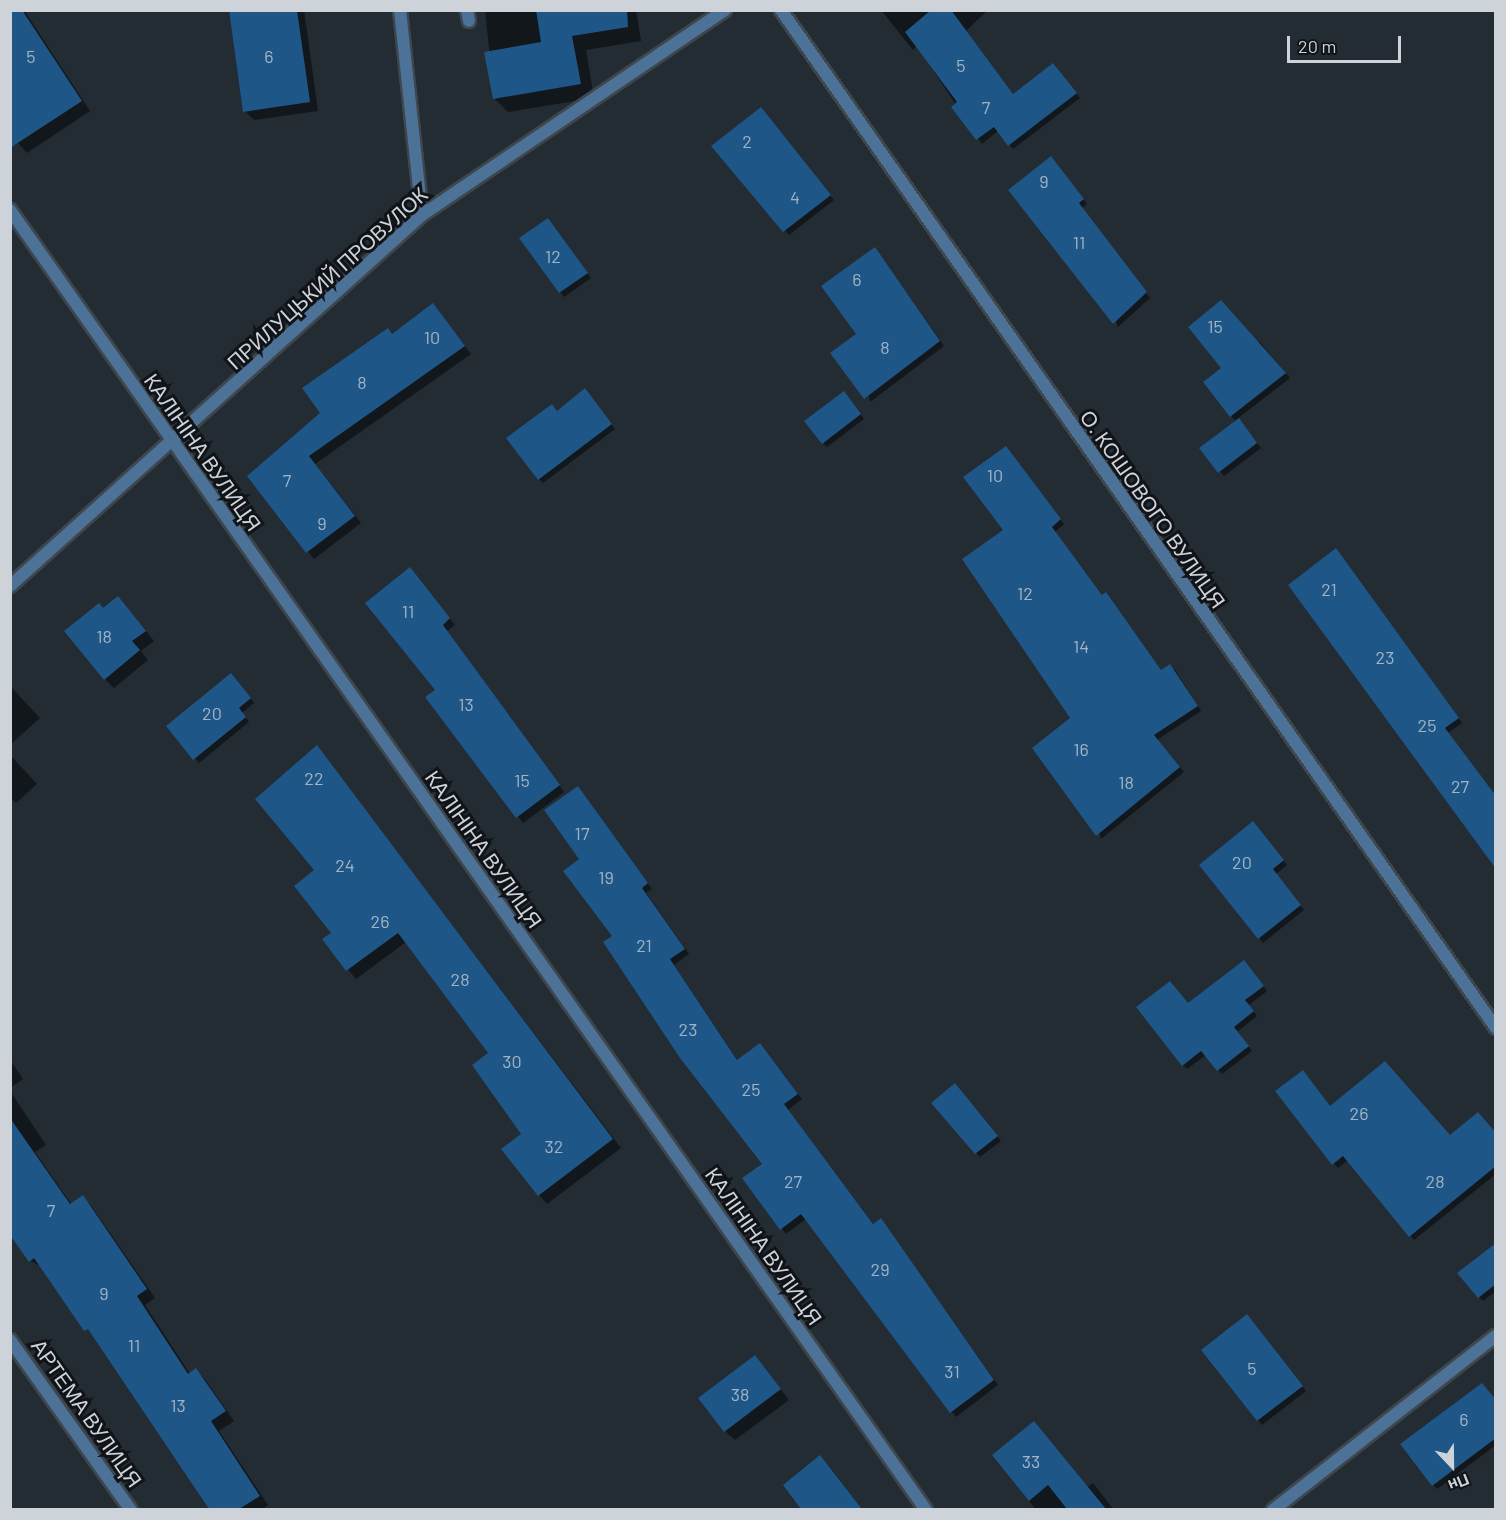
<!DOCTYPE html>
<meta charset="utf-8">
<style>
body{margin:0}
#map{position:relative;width:1506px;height:1520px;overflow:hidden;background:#232b33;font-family:Barlow,sans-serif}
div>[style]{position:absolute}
.shadow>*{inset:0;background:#0007}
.building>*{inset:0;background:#1e5687}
.roads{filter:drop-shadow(2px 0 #3e464e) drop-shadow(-2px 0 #3e464e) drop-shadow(0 2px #3e464e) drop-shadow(0 -2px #3e464e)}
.lane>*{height:12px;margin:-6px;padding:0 6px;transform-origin:6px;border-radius:6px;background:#4d7297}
.street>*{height:12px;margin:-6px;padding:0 6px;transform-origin:6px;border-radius:6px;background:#4d7297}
span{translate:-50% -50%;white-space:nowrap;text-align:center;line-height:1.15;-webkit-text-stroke:6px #101317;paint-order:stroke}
.number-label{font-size:18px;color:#a2b4c4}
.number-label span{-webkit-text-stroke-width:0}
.street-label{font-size:21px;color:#ced3d9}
.frame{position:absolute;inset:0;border:12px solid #ced3d9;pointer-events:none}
.north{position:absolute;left:1422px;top:1436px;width:60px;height:60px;-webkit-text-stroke:4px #101317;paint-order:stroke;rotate:158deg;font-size:16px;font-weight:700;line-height:24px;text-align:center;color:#ced3d9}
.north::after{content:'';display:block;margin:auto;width:21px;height:27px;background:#ced3d9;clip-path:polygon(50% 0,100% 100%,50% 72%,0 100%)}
.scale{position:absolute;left:1287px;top:36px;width:114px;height:27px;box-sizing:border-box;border:3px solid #ced3d9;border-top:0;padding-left:8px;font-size:18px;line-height:21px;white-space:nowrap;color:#ced3d9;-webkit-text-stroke:4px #101317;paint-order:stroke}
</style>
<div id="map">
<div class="shadow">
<div style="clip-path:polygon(10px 10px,24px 10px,90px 111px,27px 153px,10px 134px)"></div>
<div style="clip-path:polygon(231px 10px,304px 10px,318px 111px,254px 120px,245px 111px)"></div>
<div style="clip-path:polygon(485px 10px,636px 10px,641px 41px,586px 50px,594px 98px,508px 112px,494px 98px)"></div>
<div style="clip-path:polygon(881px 10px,988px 10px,966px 31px,1014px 96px,1057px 69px,1080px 98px,1013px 149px,998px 131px,982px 144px,917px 46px,913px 50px)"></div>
<div style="clip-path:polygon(765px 114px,834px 200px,789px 235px,713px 146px)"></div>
<div style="clip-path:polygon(1055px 162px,1087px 204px,1082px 208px,1150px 298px,1118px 327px)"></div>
<div style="clip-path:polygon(552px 224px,591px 278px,564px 297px,521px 239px)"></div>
<div style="clip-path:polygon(879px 254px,944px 346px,870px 402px,858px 334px)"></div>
<div style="clip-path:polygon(433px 305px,471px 354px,315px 464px,361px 523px,314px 559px,249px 476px,322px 413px,393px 335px)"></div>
<div style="clip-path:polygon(1259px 341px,1290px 378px,1237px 419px,1261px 448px,1224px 476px,1201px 448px,1237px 422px,1231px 416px)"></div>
<div style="clip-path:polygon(589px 395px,615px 429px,543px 483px,539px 479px,557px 412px)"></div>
<div style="clip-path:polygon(848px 397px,864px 419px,827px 447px,823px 443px)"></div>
<div style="clip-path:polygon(1010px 452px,1064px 524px,1055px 532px,1103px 596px,1162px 672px,1170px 666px,1175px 670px,1201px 711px,1157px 740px,1184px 772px,1101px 839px,1073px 718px,1005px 530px)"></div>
<div style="clip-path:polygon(1340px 554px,1462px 723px,1448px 733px,1496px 867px)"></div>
<div style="clip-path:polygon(415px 575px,455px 625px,447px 631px,564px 792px,523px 823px,427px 697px,437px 690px)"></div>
<div style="clip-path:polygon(127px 608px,154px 641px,141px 651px,148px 660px,114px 688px,105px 679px,104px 610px)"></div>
<div style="clip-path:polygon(235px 679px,254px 703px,242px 713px,249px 722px,199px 763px,168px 726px)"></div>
<div style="clip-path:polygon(10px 686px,40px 718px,10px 745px)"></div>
<div style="clip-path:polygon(317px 747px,621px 1148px,547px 1204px,539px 1195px,523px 1134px,491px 1054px,406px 942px,356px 979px,324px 940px,333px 933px,316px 870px)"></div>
<div style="clip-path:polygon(10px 755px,37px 784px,16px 803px,10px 797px)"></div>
<div style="clip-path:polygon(583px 793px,652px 889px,646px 893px,689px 954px,674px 965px,738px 1061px,765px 1050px,802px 1099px,788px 1110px,874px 1225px,885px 1225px,998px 1385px,956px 1417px,806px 1219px,786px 1234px,782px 1229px,764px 1164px,614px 937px,581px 859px)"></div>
<div style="clip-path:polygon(1257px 828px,1287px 865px,1276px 874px,1304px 910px,1263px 943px,1202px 865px)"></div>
<div style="clip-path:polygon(1248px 966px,1267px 991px,1249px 1005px,1257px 1016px,1237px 1032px,1252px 1051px,1222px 1074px,1206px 1055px,1187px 1069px,1183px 1065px,1188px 1005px)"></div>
<div style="clip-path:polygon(10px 1060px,23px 1079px,10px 1088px)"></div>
<div style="clip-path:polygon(959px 1090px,1001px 1141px,980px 1157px,976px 1153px)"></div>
<div style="clip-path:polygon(10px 1091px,46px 1145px,35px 1152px,72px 1205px,83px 1197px,92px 1207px,155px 1298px,145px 1305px,190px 1374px,196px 1370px,205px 1379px,234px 1421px,219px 1431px,268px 1505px,262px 1510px,210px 1510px,96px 1338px,43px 1267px,30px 1261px,10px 1185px)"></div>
<div style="clip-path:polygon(1330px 1107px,1450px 1137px,1496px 1134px,1496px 1174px,1414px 1240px,1348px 1160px,1338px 1168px,1334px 1164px)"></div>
<div style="clip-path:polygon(1496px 1244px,1496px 1291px,1483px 1301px,1479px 1297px)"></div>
<div style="clip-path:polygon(1251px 1321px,1306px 1391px,1262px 1425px,1203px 1350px)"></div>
<div style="clip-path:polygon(755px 1357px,789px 1400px,735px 1440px,725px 1431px)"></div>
<div style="clip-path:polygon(1496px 1401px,1496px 1445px,1437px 1489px,1433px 1485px)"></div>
<div style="clip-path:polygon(994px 1455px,1087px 1487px,1093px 1483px,1114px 1510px,1036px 1510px)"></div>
<div style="clip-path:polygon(820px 1457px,828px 1465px,863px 1510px,802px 1510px,785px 1485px)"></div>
</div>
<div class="building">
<div style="clip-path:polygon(10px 10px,22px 10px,82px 101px,10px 148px)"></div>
<div style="clip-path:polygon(229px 10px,297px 10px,310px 102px,243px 112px)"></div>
<div style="clip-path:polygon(536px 10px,627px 10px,628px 27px,572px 36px,581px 84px,493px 99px,484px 52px,541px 42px)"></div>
<div style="clip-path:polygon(931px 10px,951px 10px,1013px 94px,1053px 63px,1077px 93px,1008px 146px,994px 127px,976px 140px,951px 107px,957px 102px,905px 32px)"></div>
<div style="clip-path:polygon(761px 107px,831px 195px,783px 232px,711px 146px)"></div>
<div style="clip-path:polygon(1051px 156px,1084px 199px,1079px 203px,1147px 292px,1113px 324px,1008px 190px)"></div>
<div style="clip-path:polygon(548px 218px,588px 273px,559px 293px,519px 238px)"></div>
<div style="clip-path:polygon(875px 247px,940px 341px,864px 399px,830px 353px,856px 334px,821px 286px)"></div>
<div style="clip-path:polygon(1221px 300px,1286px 373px,1230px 417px,1203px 382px,1221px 368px,1188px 327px)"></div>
<div style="clip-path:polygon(433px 303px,465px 346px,309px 456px,355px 516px,306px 553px,247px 476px,320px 413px,302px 388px,388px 328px,392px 334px)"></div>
<div style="clip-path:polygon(585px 388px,612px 424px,538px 480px,506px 438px,552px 404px,557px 411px)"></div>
<div style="clip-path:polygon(844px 391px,861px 414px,822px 444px,804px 421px)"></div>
<div style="clip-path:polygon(1239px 418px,1257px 443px,1218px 473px,1199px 448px)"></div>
<div style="clip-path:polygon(1006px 446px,1061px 519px,1052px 527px,1102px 595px,1106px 592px,1161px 670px,1170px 664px,1198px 706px,1154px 735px,1180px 767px,1096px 836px,1032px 748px,1070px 718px,962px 559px,1003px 530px,963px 477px)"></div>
<div style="clip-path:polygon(1336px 548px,1459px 718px,1445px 728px,1496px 796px,1496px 869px,1288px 585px)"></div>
<div style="clip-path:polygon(410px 567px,450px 618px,443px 625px,560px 785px,516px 818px,425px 697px,435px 690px,365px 603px)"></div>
<div style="clip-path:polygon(118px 596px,146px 631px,132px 641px,140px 650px,104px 680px,64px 631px,99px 603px,103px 608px)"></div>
<div style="clip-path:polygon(231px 673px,251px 698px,239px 708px,246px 717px,193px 760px,166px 726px)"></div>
<div style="clip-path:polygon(317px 745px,613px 1139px,538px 1196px,501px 1149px,521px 1134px,472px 1065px,488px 1053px,398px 933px,346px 971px,322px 939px,331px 933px,294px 886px,314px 870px,255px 799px)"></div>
<div style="clip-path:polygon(578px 786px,648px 883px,642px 888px,685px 949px,670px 959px,737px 1060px,760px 1043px,798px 1094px,784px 1104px,873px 1224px,881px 1218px,994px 1380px,950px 1413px,801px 1214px,780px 1230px,742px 1178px,762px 1164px,680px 1058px,603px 942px,612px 936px,563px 871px,579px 859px,544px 810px)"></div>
<div style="clip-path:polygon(1253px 821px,1284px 860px,1273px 869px,1301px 905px,1258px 939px,1199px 865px)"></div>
<div style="clip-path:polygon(1244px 960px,1264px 986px,1245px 1000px,1254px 1011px,1234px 1027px,1249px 1046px,1217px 1071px,1201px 1051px,1182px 1066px,1136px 1007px,1170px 981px,1188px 1003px)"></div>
<div style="clip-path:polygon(1385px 1061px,1450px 1135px,1478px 1112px,1496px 1133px,1496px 1166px,1409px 1237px,1343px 1156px,1332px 1165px,1275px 1091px,1303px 1070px,1330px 1106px)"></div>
<div style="clip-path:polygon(955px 1083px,998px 1136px,975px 1154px,931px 1103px)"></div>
<div style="clip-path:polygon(10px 1118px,70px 1204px,83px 1195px,147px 1289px,137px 1296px,188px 1374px,196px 1368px,226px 1411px,211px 1421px,260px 1496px,239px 1509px,209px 1509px,88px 1329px,84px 1331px,34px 1258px,29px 1262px,10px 1235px)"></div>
<div style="clip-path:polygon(1496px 1243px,1496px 1284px,1478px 1298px,1457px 1273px)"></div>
<div style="clip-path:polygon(1247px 1314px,1303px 1386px,1257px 1421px,1201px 1350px)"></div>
<div style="clip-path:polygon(755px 1355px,781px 1389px,724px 1432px,698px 1398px)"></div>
<div style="clip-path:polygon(1482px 1383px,1496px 1400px,1496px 1438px,1432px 1486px,1400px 1444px)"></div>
<div style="clip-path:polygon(1034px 1421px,1106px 1509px,1067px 1509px,1048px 1485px,1029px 1501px,992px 1455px)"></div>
<div style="clip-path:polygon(820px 1455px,862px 1509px,801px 1509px,783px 1485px)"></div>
</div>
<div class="roads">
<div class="lane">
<div style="left:467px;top:10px;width:11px;rotate:80deg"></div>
</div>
<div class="street">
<div style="left:400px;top:10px;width:206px;rotate:83.9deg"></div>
<div style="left:781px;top:10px;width:1244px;rotate:54.92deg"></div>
<div style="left:10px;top:210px;width:1590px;rotate:54.83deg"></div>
<div style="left:10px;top:586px;width:554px;rotate:-42deg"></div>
<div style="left:422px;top:215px;width:366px;rotate:-34.1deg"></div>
<div style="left:10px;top:1340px;width:209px;rotate:54.6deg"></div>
<div style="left:1273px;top:1510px;width:283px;rotate:-38deg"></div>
</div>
</div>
<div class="number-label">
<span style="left:31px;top:56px">5</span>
<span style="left:269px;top:56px">6</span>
<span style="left:961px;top:65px">5</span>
<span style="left:986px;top:107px">7</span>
<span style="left:747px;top:141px">2</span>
<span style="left:1044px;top:181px">9</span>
<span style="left:795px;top:197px">4</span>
<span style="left:1079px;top:242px">11</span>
<span style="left:553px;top:256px">12</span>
<span style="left:857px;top:279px">6</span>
<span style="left:1215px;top:326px">15</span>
<span style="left:432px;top:337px">10</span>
<span style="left:885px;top:347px">8</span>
<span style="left:362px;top:382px">8</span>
<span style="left:995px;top:475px">10</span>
<span style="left:287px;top:480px">7</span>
<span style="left:322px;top:523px">9</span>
<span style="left:1329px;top:589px">21</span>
<span style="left:1025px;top:593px">12</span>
<span style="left:408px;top:611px">11</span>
<span style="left:104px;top:636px">18</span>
<span style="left:1081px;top:646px">14</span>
<span style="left:1385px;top:657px">23</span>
<span style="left:466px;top:704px">13</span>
<span style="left:212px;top:713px">20</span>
<span style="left:1427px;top:725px">25</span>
<span style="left:1081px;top:749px">16</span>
<span style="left:314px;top:778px">22</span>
<span style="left:522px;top:780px">15</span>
<span style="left:1126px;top:782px">18</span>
<span style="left:1460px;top:786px">27</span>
<span style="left:582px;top:833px">17</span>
<span style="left:1242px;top:862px">20</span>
<span style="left:345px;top:865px">24</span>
<span style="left:606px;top:877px">19</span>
<span style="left:380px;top:921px">26</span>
<span style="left:644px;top:945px">21</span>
<span style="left:460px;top:979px">28</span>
<span style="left:688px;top:1029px">23</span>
<span style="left:512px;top:1061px">30</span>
<span style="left:751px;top:1089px">25</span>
<span style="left:1359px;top:1113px">26</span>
<span style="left:554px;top:1146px">32</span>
<span style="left:793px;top:1181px">27</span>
<span style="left:1435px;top:1181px">28</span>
<span style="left:51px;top:1210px">7</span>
<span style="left:880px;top:1269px">29</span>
<span style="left:104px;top:1293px">9</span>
<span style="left:134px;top:1345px">11</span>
<span style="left:1252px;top:1368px">5</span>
<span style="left:952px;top:1371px">31</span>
<span style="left:740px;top:1394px">38</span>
<span style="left:178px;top:1405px">13</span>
<span style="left:1464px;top:1419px">6</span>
<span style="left:1031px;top:1461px">33</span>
</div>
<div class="street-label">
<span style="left:327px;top:278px;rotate:-42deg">ПРИЛУЦЬКИЙ ПРОВУЛОК</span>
<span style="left:203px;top:452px;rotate:55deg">КАЛІНІНА ВУЛИЦЯ</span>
<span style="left:1153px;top:509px;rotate:55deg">О. КОШОВОГО ВУЛИЦЯ</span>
<span style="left:484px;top:849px;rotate:55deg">КАЛІНІНА ВУЛИЦЯ</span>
<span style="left:764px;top:1246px;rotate:55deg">КАЛІНІНА ВУЛИЦЯ</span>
<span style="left:87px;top:1413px;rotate:55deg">АРТЕМА ВУЛИЦЯ</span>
</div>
<div class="frame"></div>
<div class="north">Пн</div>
<div class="scale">20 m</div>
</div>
